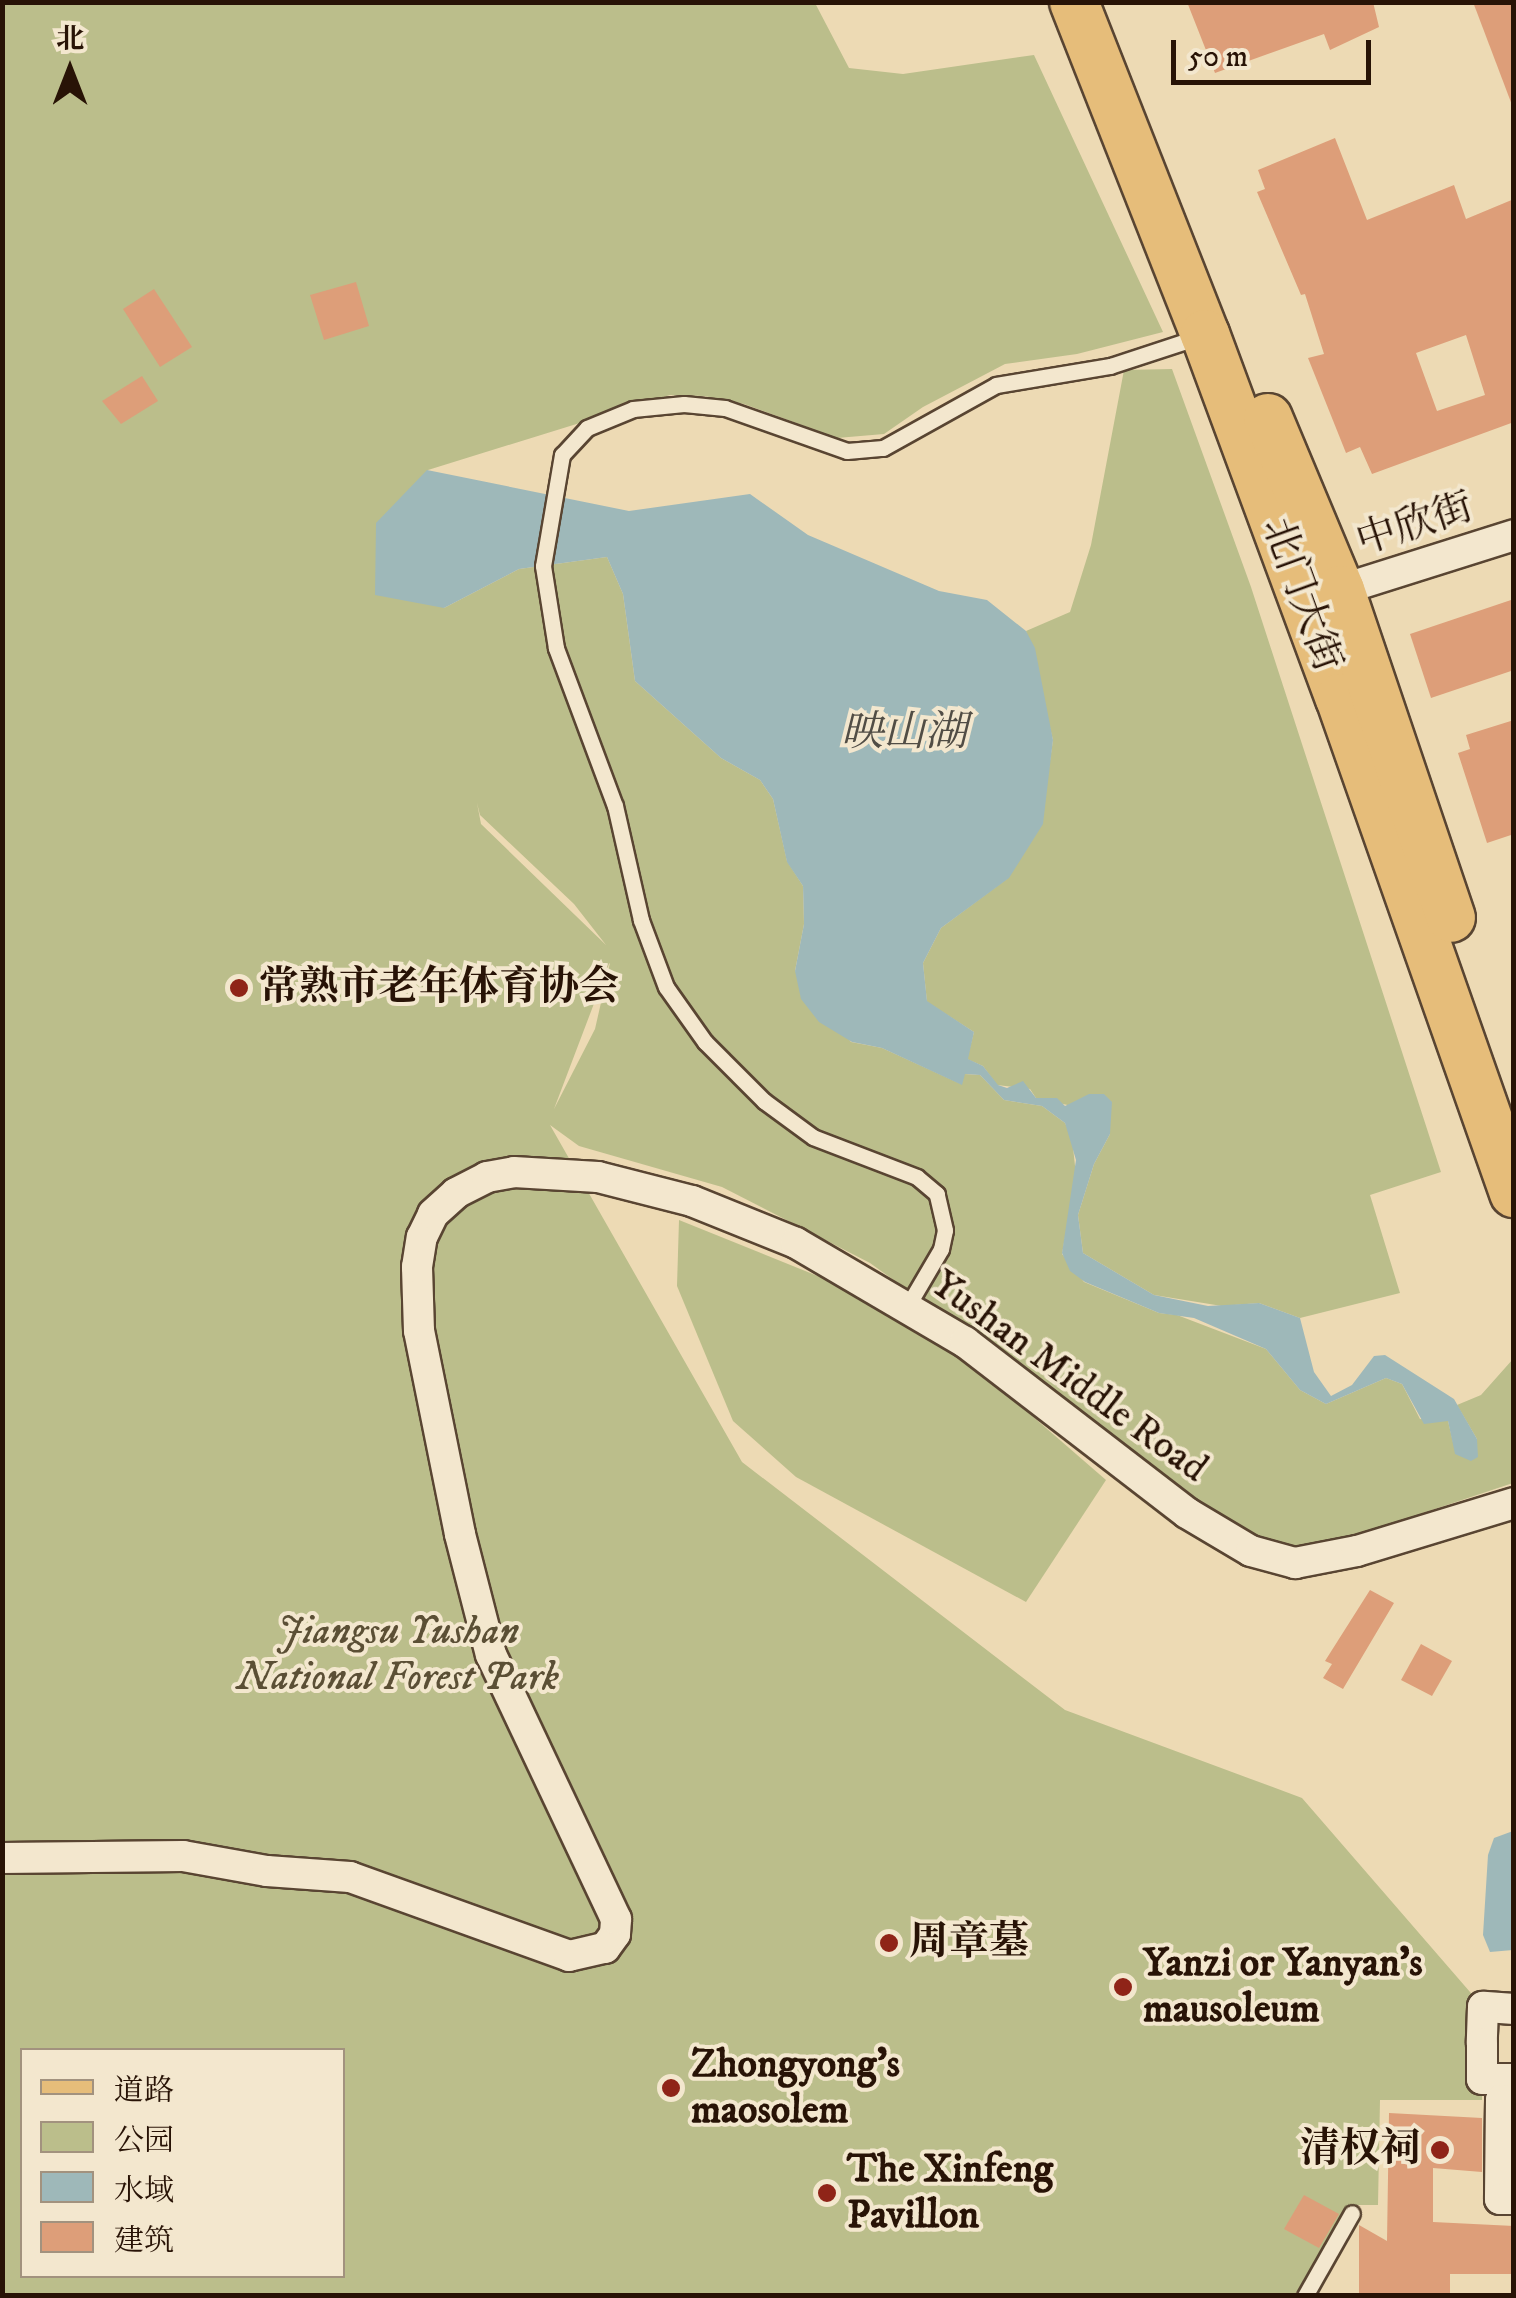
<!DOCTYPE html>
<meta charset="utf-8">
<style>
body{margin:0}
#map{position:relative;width:1516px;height:2298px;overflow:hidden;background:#eddab4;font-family:"IM FELL DW Pica","Noto Serif SC",serif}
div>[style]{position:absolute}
.green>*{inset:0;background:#bbbe8b}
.water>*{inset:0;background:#9eb8b9}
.building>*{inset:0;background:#dd9e79}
.roads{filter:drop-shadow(2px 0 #594532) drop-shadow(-2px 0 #594532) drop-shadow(0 2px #594532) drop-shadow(0 -2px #594532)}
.lane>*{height:15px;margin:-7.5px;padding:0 7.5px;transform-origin:7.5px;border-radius:7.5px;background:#f3e7ce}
.street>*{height:30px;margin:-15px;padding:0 15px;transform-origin:15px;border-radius:15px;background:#f3e7ce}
.primary>*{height:48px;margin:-24px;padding:0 24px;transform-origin:24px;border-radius:24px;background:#e6bd7a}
.dots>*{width:28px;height:28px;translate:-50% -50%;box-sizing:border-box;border:5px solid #f3e7ce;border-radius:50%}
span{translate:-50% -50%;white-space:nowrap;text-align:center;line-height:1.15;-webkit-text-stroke:8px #f3e7ce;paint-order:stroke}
.street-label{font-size:40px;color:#281306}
.poi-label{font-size:40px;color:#281306;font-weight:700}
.left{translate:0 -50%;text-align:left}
.right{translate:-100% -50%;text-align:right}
.park-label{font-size:40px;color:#5b4f35;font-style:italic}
.water-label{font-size:42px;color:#514d45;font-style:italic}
.frame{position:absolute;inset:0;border:5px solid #281306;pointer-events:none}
.legend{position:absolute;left:20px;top:2048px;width:325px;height:230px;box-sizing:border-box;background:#f3e7ce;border:2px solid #a2927e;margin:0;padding:12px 18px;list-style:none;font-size:30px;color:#281306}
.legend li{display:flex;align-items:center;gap:20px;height:50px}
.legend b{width:50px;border:2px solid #a2927e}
.north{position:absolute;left:20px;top:20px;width:100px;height:100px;-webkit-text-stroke:8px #f3e7ce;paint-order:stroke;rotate:0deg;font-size:28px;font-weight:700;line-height:40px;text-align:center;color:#281306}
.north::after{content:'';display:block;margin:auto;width:35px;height:45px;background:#281306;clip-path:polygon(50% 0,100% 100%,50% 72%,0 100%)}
.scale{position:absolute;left:1171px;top:40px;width:200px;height:45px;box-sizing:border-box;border:5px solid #281306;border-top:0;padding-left:12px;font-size:30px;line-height:35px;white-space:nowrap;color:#281306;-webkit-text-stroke:8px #f3e7ce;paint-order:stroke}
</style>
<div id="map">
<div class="green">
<div style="clip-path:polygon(evenodd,3px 3px,815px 3px,849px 68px,903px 74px,1034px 55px,1163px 332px,1077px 354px,1005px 364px,923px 407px,884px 434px,837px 438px,744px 404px,704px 396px,670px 395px,428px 470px,377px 523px,444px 608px,519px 569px,607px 557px,623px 594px,635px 681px,721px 758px,760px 780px,773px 799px,787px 861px,803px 886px,804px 924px,795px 971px,851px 1042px,882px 1048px,961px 1084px,964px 1074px,980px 1075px,1004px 1100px,1042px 1106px,1065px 1123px,1072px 1138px,1076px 1175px,1062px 1254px,1084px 1282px,1159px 1313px,1177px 1315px,1266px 1349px,1300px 1390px,1326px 1404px,1386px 1378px,1402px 1384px,1420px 1419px,1448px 1421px,1453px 1442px,1477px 1439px,1457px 1405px,1481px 1395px,1513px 1359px,1513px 1483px,1312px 1550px,1290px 1552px,1251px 1538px,870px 1263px,722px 1187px,579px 1146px,550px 1125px,742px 1462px,1065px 1710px,1302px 1798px,1483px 2007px,1482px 2100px,1380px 2100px,1378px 2205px,1350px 2205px,1295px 2295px,3px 2296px,3px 3px,477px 803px,480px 815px,574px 904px,606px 945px,481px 824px,477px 803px,3px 3px,610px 963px,595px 1029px,554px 1109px,609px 964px,610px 963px,3px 3px,22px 2050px,342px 2050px,342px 2276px,22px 2276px,22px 2050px)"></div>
<div style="clip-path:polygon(1172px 369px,1251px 587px,1441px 1172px,1370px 1195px,1400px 1293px,1300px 1318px,1259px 1303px,1222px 1306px,1154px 1295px,1083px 1253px,1078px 1215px,1094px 1164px,1110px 1134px,1072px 1106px,1036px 1098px,1030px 1089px,997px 1085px,983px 1066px,967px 1059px,974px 1032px,927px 1002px,923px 963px,941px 928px,1008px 878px,1047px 782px,1053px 740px,1026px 631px,1070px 612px,1091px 545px,1124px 370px)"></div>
<div style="clip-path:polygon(679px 1220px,835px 1283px,955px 1349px,1106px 1480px,1026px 1602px,796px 1477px,733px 1421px,677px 1286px)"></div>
</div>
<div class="water">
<div style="clip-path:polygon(427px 470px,629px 511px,750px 494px,808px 535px,939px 591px,987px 600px,1026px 631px,1035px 648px,1053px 740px,1043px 824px,1009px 878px,941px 928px,923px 963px,927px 1001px,974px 1032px,968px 1059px,983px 1066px,998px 1085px,1007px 1088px,1023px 1081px,1036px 1098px,1057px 1098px,1065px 1106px,1089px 1094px,1104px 1094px,1112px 1102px,1110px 1134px,1094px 1164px,1078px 1215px,1083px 1253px,1154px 1295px,1208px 1306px,1259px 1303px,1300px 1318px,1314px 1372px,1331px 1396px,1352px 1385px,1374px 1356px,1385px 1355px,1454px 1399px,1477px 1439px,1478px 1457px,1471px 1461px,1455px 1454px,1448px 1421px,1424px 1424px,1402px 1384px,1386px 1378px,1326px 1404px,1300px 1390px,1266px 1349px,1194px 1318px,1159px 1313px,1085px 1282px,1070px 1271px,1062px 1253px,1076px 1160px,1065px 1123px,1042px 1106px,1004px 1100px,980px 1075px,965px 1074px,962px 1085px,882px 1048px,852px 1042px,819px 1022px,801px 999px,795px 971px,804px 924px,803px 886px,787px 862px,773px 799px,760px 780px,721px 758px,635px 681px,623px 594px,607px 557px,519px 569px,444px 608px,375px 595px,376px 523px)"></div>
<div style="clip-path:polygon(1513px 1831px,1513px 1950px,1490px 1952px,1483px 1935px,1488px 1855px,1494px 1838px)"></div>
</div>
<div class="building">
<div style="clip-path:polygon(1187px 2px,1373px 2px,1379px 27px,1330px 50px,1324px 34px,1215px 73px)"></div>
<div style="clip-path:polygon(1473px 2px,1514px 2px,1514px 104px,1512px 105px)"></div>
<div style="clip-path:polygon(evenodd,1335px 138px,1367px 220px,1454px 185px,1466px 219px,1514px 199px,1514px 422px,1372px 474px,1360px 447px,1346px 453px,1308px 358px,1324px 354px,1305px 294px,1301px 295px,1257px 192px,1265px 189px,1258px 170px,1335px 138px,1466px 335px,1485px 395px,1437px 411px,1416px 353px,1466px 335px)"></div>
<div style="clip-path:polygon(356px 282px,369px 326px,324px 340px,310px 295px)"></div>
<div style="clip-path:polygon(154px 289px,192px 347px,160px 367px,123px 309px)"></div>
<div style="clip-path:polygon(142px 376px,158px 401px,121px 424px,102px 401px)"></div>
<div style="clip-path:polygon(1514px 599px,1514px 670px,1431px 698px,1410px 634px)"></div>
<div style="clip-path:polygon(1514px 720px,1514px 834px,1487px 843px,1458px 753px,1470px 749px,1466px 735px)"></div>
<div style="clip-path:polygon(1370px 1590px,1394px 1603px,1343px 1689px,1323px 1678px,1332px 1664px,1325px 1661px)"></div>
<div style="clip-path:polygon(1421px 1644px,1452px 1661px,1432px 1696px,1401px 1680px)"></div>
<div style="clip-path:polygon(1389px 2113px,1482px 2118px,1482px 2172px,1433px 2168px,1433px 2222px,1514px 2226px,1514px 2274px,1450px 2274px,1450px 2296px,1359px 2296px,1359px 2225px,1387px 2241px)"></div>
<div style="clip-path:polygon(1304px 2195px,1339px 2214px,1319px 2248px,1284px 2229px)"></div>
</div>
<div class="roads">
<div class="lane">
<div style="left:907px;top:1307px;width:67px;rotate:-59.6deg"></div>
<div style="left:941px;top:1249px;width:19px;rotate:-78deg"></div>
<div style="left:945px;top:1230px;width:37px;rotate:-103deg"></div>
<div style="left:937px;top:1194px;width:26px;rotate:-140deg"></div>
<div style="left:917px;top:1177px;width:111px;rotate:-159deg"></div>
<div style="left:813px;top:1137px;width:61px;rotate:-143.7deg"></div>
<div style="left:764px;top:1101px;width:83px;rotate:-135deg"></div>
<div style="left:705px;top:1042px;width:67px;rotate:-125.3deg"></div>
<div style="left:666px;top:987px;width:72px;rotate:-110.5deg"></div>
<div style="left:641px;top:920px;width:117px;rotate:-102.8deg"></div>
<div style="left:615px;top:806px;width:169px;rotate:-110.5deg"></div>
<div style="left:556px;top:648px;width:83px;rotate:-99deg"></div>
<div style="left:543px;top:566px;width:113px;rotate:-80.3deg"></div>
<div style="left:562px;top:455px;width:37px;rotate:-47deg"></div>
<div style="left:587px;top:428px;width:50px;rotate:-22.4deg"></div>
<div style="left:633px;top:409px;width:51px;rotate:-5.6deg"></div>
<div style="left:684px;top:404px;width:41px;rotate:5.6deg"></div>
<div style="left:725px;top:408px;width:129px;rotate:19.4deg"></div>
<div style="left:847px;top:451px;width:36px;rotate:-5deg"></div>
<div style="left:883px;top:448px;width:129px;rotate:-29.1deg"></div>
<div style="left:996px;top:385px;width:116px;rotate:-9.5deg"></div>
<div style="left:1110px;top:366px;width:96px;rotate:-18.2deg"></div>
<div style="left:1305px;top:2296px;width:95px;rotate:-60.5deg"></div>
</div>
<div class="street">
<div style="left:1340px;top:590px;width:182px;rotate:-17.5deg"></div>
<div style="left:2px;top:1858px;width:181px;rotate:-0.6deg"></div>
<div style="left:183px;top:1856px;width:85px;rotate:10.1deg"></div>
<div style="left:267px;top:1871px;width:83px;rotate:4.1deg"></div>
<div style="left:350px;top:1877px;width:233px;rotate:19.8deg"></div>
<div style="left:569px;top:1956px;width:37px;rotate:-13deg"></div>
<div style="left:605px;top:1948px;width:17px;rotate:-54deg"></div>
<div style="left:615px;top:1934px;width:15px;rotate:-86deg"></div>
<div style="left:616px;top:1919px;width:292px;rotate:-115.3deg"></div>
<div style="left:491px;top:1655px;width:125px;rotate:-104.4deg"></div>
<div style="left:460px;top:1534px;width:207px;rotate:-101.4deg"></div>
<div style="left:419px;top:1331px;width:64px;rotate:-91.8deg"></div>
<div style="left:417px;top:1267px;width:30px;rotate:-81deg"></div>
<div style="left:422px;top:1237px;width:25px;rotate:-64deg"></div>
<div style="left:433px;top:1214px;width:31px;rotate:-42deg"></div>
<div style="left:456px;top:1193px;width:35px;rotate:-27deg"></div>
<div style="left:487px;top:1177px;width:27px;rotate:-10deg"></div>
<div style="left:514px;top:1172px;width:84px;rotate:3.4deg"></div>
<div style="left:598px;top:1177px;width:97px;rotate:14.3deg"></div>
<div style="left:692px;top:1201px;width:112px;rotate:22deg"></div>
<div style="left:796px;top:1243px;width:196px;rotate:30.4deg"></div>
<div style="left:965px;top:1342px;width:280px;rotate:37.6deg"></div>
<div style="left:1187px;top:1513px;width:74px;rotate:30.7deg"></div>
<div style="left:1251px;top:1551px;width:46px;rotate:15.3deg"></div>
<div style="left:1295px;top:1563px;width:63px;rotate:-11deg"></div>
<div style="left:1357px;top:1551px;width:164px;rotate:-17deg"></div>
<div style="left:1514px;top:2009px;width:31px;rotate:-176deg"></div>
<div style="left:1483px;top:2007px;width:36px;rotate:92deg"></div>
<div style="left:1482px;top:2043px;width:36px;rotate:90deg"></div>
<div style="left:1482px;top:2079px;width:32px"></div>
<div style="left:1514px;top:2101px;width:13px;rotate:-176deg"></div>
<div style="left:1501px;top:2100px;width:99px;rotate:90.6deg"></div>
<div style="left:1500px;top:2199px;width:14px"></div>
</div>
<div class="primary">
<div style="left:1074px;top:2px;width:357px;rotate:68.5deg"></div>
<div style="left:1205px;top:334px;width:388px;rotate:69.7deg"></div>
<div style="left:1340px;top:698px;width:525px;rotate:70.63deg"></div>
<div style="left:1268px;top:418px;width:186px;rotate:67.3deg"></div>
<div style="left:1340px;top:590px;width:346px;rotate:71.3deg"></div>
</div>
</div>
<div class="dots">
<div style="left:239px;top:988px;background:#8f2418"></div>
<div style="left:889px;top:1943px;background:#8f2418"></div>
<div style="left:1123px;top:1987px;background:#8f2418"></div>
<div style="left:671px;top:2088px;background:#8f2418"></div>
<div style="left:1440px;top:2150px;background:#8f2418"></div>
<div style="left:827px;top:2193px;background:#8f2418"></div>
</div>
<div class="street-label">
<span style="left:1415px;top:525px;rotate:-18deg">中欣街</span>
<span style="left:1301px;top:595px;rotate:70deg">北门大街</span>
<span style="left:1069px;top:1377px;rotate:36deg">Yushan Middle Road</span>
</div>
<div class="poi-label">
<span class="left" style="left:259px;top:988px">常熟市老年体育协会</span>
<span class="left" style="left:909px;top:1943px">周章墓</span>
<span class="left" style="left:1143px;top:1987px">Yanzi or Yanyan's<br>mausoleum</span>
<span class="left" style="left:691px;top:2088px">Zhongyong's<br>maosolem</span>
<span class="right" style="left:1420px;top:2150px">清权祠</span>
<span class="left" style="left:847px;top:2193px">The Xinfeng<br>Pavillon</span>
</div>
<div class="park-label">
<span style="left:398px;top:1655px">Jiangsu Yushan<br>National Forest Park</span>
</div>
<div class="water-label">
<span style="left:904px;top:733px">映山湖</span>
</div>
<div class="frame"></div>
<ul class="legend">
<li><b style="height:12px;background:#e6bd7a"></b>道路</li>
<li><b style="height:28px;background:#bbbe8b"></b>公园</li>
<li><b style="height:28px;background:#9eb8b9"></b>水域</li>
<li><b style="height:28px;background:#dd9e79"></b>建筑</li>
</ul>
<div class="north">北</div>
<div class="scale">50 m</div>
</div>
